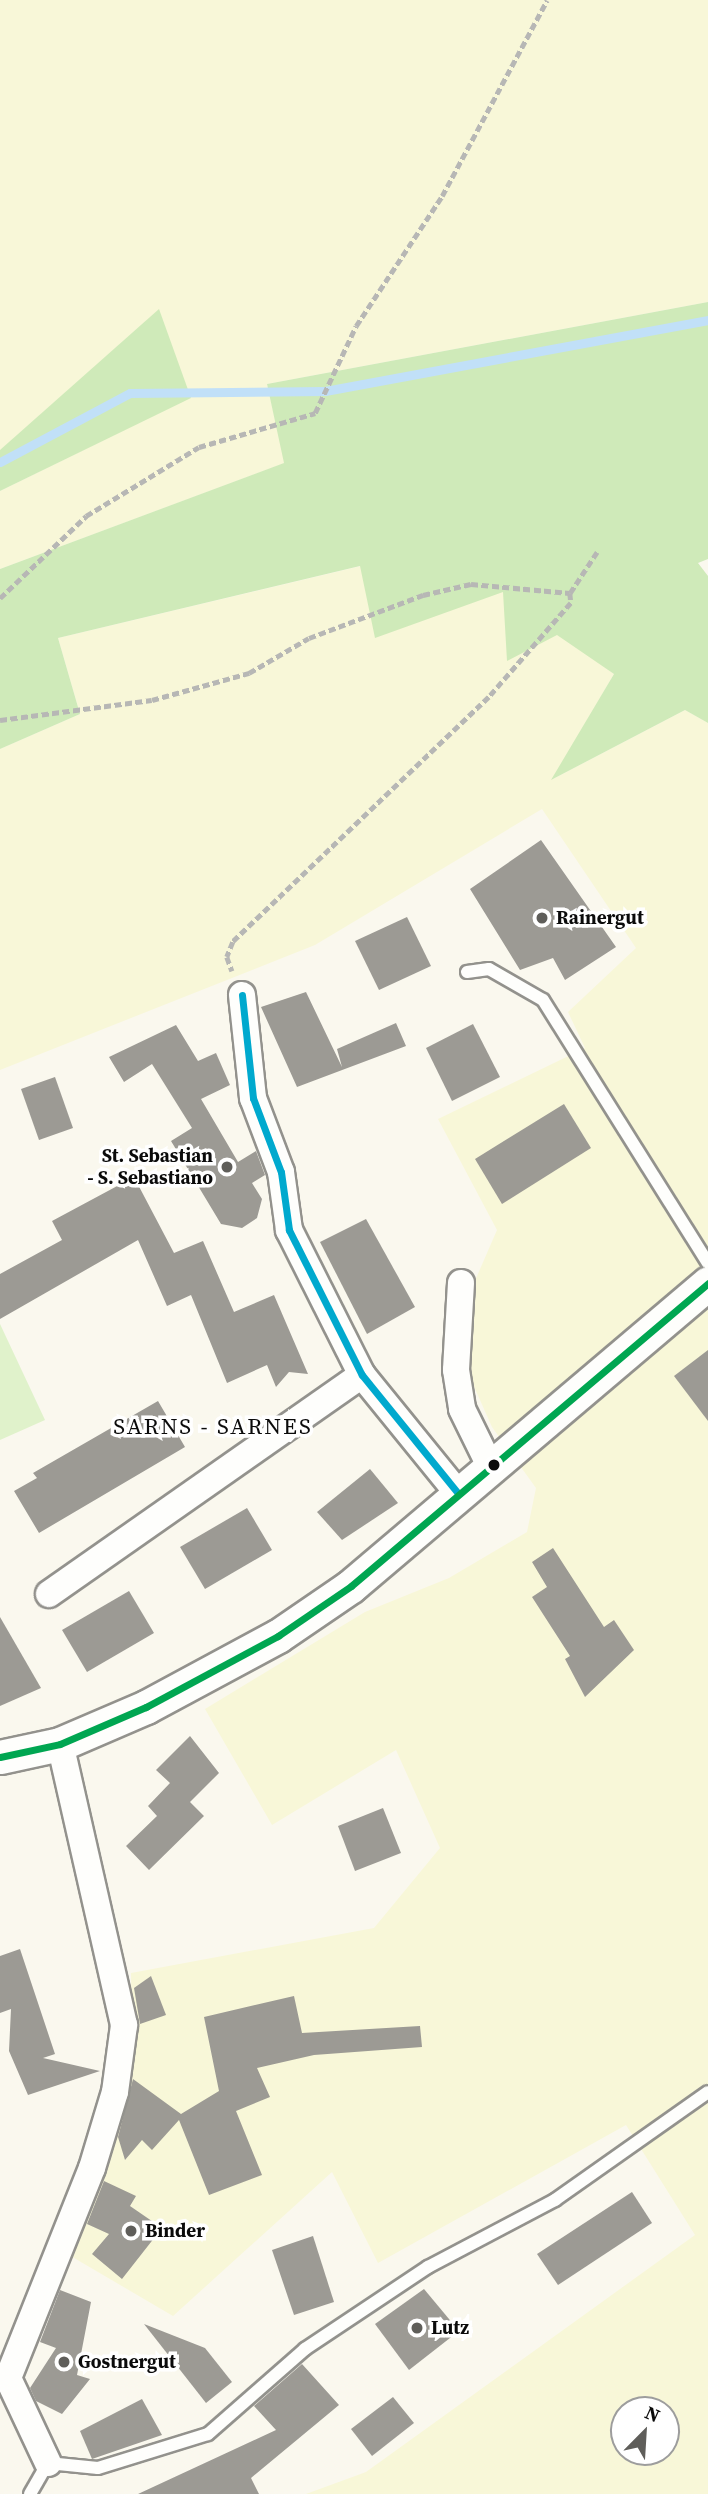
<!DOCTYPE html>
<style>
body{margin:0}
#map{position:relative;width:708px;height:2494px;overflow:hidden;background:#faf8ee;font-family:"Source Serif 4",serif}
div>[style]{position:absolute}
.farmland>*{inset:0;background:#f8f7d8}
.green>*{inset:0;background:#e0f2cb}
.forest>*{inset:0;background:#cfeab9}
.stream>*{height:9px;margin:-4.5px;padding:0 4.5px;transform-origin:4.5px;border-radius:4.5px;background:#c1e0f8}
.building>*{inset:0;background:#9c9a94}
.path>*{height:4.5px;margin-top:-2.25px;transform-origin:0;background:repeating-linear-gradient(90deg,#b7b7b5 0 7px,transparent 0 10.5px)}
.roads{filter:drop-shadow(2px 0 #93928d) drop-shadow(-2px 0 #93928d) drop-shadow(0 2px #93928d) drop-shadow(0 -2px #93928d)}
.service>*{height:12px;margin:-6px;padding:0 6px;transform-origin:6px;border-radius:6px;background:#fefefc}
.minor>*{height:26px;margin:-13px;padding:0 13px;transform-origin:13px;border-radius:13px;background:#fefefc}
.tertiary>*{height:33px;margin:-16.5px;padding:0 16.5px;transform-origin:16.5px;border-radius:16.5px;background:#fefefc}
.bus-1>*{height:7px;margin:-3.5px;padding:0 3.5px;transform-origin:3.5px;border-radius:3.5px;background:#00a9ce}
.bus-2>*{height:7px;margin:-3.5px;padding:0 3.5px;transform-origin:3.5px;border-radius:3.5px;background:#00a651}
.dots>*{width:19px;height:19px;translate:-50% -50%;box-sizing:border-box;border:4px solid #fff;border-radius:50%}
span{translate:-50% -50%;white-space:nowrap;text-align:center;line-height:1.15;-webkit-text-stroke:7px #fff;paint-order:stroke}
.poi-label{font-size:19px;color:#0b0b0b;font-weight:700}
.left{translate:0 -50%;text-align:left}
.right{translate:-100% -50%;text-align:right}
.quarter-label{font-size:23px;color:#0b0b0b;letter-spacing:2px}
.north{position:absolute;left:610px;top:2396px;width:70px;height:70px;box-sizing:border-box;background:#fff;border:2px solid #9d9d9d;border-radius:50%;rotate:24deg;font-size:19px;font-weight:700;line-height:28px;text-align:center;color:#0b0b0b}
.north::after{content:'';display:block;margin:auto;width:24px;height:32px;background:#5f5e5a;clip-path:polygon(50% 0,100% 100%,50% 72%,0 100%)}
</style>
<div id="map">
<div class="farmland">
<div style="clip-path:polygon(0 0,708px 0,708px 302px,267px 384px,285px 463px,0 569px,0 491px,191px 397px,0 450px)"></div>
<div style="clip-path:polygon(evenodd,361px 566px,503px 592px,614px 674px,553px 779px,685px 710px,708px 723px,708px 2494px,306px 2494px,366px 2472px,695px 2235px,626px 2125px,378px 2263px,332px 2172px,173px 2316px,69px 2255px,132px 2065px,131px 1973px,374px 1928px,440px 1848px,396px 1750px,272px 1825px,205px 1709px,365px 1612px,449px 1578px,527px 1532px,536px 1488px,492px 1427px,464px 1364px,474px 1283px,497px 1230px,438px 1119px,585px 1048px,568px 1012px,636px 948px,542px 809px,315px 945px,0 1070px,0 749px,80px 714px,58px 638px,361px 566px,624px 2410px,666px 2410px,666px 2452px,624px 2452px,624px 2410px)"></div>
</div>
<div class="green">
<div style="clip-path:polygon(0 1324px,45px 1420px,0 1440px)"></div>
</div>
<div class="forest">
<div style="clip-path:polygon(708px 302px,708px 559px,698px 563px,708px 576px,708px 723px,685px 710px,551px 780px,614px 674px,557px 635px,507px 661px,503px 592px,375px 638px,360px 566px,58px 638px,80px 714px,0 749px,0 569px,284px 463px,267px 384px)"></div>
<div style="clip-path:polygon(159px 309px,191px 398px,0 491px,0 450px)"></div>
</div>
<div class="stream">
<div style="left:0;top:462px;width:147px;rotate:-28deg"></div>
<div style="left:130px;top:393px;width:195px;rotate:-0.6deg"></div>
<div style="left:325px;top:391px;width:390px;rotate:-10.5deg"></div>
</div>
<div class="building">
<div style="clip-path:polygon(541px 840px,616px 947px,565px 980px,553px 958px,520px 970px,470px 889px)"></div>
<div style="clip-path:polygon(407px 917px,431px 966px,379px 990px,355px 941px)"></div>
<div style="clip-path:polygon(306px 992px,342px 1067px,337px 1049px,396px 1023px,406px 1046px,297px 1087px,261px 1007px)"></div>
<div style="clip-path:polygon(473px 1024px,500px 1077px,452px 1101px,426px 1048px)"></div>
<div style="clip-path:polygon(176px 1025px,198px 1061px,216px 1053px,230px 1085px,201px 1099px,238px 1162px,256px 1151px,265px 1175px,252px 1183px,262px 1199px,257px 1218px,242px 1228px,221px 1224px,171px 1141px,192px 1128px,152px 1064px,124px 1082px,109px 1057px)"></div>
<div style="clip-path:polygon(55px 1077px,73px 1128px,39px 1140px,21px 1089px)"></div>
<div style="clip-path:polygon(564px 1104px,591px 1148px,502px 1204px,475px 1159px)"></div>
<div style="clip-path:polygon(134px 1177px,174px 1253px,203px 1241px,234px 1312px,274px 1295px,308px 1374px,289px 1372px,276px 1387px,267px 1365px,227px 1383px,191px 1295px,167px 1306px,138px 1240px,0 1319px,0 1274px,62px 1240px,52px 1221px)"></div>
<div style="clip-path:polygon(366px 1219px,415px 1307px,367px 1334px,320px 1242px)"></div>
<div style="clip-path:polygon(708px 1350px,708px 1421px,674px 1376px)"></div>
<div style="clip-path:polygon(158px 1401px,185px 1447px,39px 1533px,14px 1491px,37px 1478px,33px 1473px)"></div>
<div style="clip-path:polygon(370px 1469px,398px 1503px,342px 1540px,317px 1512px)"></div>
<div style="clip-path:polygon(247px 1508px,272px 1550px,205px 1589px,180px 1547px)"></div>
<div style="clip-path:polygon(553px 1548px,604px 1627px,614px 1620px,634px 1650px,585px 1697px,565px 1659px,570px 1656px,532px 1597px,547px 1587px,532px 1562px)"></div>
<div style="clip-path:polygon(129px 1591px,154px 1633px,87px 1672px,62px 1630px)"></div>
<div style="clip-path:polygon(0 1617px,41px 1688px,0 1706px)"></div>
<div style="clip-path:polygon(190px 1736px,219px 1773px,190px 1802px,204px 1816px,149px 1870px,126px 1846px,157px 1816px,148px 1806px,170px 1783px,156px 1770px)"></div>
<div style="clip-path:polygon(383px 1808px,401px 1853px,355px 1871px,338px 1826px)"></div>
<div style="clip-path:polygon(20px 1949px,55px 2054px,43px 2058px,100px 2071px,28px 2095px,9px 2051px,11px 2009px,0 2013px,0 1956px)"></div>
<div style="clip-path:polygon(151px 1976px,166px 2015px,140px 2024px,134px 1988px)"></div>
<div style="clip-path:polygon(294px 1996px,302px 2033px,420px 2026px,422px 2047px,314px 2055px,257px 2068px,270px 2097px,236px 2111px,262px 2175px,209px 2195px,179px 2120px,152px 2150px,142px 2140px,125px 2160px,118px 2137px,133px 2079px,181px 2114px,219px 2091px,204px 2017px)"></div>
<div style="clip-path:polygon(104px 2181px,136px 2196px,130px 2206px,162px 2228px,122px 2279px,92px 2254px,109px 2234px,87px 2224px)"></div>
<div style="clip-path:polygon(632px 2192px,652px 2223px,558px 2285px,537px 2254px)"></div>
<div style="clip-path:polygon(313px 2236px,334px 2302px,294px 2315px,272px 2250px)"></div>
<div style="clip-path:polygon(424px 2289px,459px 2331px,409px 2370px,375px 2324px)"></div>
<div style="clip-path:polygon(60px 2290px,91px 2302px,77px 2375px,90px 2379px,62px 2414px,36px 2401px,30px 2388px,56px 2348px,40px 2342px)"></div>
<div style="clip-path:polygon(144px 2324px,205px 2348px,232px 2382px,206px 2403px)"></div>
<div style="clip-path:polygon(302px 2364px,339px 2405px,251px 2478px,259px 2494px,138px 2494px,276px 2430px,254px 2406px)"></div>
<div style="clip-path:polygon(393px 2397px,414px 2423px,372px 2456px,351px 2429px)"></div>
<div style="clip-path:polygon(142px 2399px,162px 2435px,92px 2459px,80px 2431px)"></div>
</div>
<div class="path">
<div style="left:570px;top:593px;width:49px;rotate:-56.6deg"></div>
<div style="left:0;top:598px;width:119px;rotate:-43.6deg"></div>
<div style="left:86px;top:516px;width:132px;rotate:-31.4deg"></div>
<div style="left:199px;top:447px;width:121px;rotate:-16.3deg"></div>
<div style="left:315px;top:413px;width:96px;rotate:-64.8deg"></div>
<div style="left:356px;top:326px;width:156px;rotate:-56.5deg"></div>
<div style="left:442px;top:196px;width:222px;rotate:-61.8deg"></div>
<div style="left:0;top:720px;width:153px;rotate:-7.5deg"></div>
<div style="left:152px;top:700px;width:101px;rotate:-15.6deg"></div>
<div style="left:249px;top:673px;width:69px;rotate:-30.3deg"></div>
<div style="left:309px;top:638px;width:122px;rotate:-20.7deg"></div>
<div style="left:423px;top:595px;width:49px;rotate:-12.9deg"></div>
<div style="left:471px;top:584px;width:99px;rotate:5.2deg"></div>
<div style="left:570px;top:593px;width:10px;rotate:84deg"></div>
<div style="left:571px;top:603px;width:125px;rotate:131.1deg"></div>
<div style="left:489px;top:697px;width:354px;rotate:136.3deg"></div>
<div style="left:233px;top:942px;width:16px;rotate:112deg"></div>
<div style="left:227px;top:957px;width:15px;rotate:70deg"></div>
</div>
<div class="roads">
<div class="service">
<div style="left:467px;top:972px;width:22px;rotate:-8deg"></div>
<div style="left:489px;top:969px;width:62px;rotate:29.9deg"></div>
<div style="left:543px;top:1000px;width:310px;rotate:57.9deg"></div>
<div style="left:30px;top:2494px;width:36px;rotate:-60deg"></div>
<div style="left:48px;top:2463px;width:50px;rotate:5.7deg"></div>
<div style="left:98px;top:2468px;width:115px;rotate:-17.2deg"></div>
<div style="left:208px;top:2434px;width:129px;rotate:-41.2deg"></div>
<div style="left:305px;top:2349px;width:148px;rotate:-33.7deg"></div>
<div style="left:428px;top:2267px;width:144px;rotate:-27.8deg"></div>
<div style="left:555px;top:2200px;width:187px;rotate:-35.2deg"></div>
</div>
<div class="minor">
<div style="left:242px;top:995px;width:104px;rotate:83.9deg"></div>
<div style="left:253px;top:1098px;width:79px;rotate:69.3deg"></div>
<div style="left:281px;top:1172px;width:59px;rotate:82.1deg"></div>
<div style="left:289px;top:1230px;width:162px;rotate:63.3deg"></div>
<div style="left:362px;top:1375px;width:152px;rotate:50.9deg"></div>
<div style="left:461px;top:1283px;width:87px;rotate:93.3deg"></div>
<div style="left:456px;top:1370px;width:39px;rotate:81deg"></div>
<div style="left:462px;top:1409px;width:64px;rotate:63.8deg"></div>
<div style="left:49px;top:1594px;width:382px;rotate:-35deg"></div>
<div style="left:48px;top:2463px;width:94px;rotate:-115.2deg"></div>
<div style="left:8px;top:2378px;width:226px;rotate:-68.2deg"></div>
<div style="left:92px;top:2168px;width:79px;rotate:-73.2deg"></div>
<div style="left:115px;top:2092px;width:68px;rotate:-82.3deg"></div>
<div style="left:124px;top:2025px;width:288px;rotate:-102.8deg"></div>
</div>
<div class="tertiary">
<div style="left:0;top:1757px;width:61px;rotate:-12.2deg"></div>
<div style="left:60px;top:1744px;width:94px;rotate:-23.3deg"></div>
<div style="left:146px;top:1707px;width:150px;rotate:-28.3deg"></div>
<div style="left:278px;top:1636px;width:88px;rotate:-34.4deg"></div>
<div style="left:351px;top:1586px;width:468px;rotate:-40.3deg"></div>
</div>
</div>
<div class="bus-1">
<div style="left:242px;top:995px;width:104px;rotate:83.9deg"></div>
<div style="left:253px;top:1098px;width:79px;rotate:69.3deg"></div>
<div style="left:281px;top:1172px;width:59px;rotate:82.1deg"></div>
<div style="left:289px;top:1230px;width:162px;rotate:63.3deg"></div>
<div style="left:362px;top:1375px;width:152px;rotate:50.9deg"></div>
</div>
<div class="bus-2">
<div style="left:0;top:1757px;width:61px;rotate:-12.2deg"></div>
<div style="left:60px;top:1744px;width:94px;rotate:-23.3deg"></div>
<div style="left:146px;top:1707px;width:150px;rotate:-28.3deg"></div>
<div style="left:278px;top:1636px;width:88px;rotate:-34.4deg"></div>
<div style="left:351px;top:1586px;width:468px;rotate:-40.3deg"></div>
</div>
<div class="dots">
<div style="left:542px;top:918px;background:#5f5e5a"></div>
<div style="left:227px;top:1167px;background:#5f5e5a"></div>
<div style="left:494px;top:1465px;background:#0b0b0b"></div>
<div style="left:131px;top:2231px;background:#5f5e5a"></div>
<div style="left:417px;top:2328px;background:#5f5e5a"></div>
<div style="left:64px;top:2362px;background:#5f5e5a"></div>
</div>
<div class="poi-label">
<span class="left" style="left:556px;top:918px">Rainergut</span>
<span class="right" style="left:213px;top:1167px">St. Sebastian<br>- S. Sebastiano</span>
<span class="left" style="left:145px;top:2231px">Binder</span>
<span class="left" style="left:431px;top:2328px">Lutz</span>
<span class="left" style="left:78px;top:2362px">Gostnergut</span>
</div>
<div class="quarter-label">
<span style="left:213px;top:1426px">SARNS - SARNES</span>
</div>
<div class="north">N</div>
</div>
